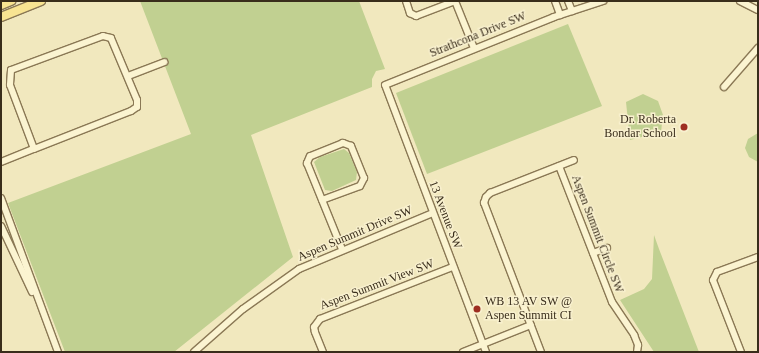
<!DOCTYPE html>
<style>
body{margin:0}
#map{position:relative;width:759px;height:353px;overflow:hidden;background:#f1e8be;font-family:Georgia,serif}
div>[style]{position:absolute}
.green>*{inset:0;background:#c1d091}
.roads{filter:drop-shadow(1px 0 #8a7855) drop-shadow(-1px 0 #8a7855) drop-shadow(0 1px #8a7855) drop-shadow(0 -1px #8a7855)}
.minor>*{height:6px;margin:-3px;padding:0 3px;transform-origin:3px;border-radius:3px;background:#fbf4d1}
.major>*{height:8px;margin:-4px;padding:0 4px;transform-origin:4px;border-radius:4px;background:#f8e492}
.dots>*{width:11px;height:11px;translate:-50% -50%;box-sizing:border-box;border:2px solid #f8f0ce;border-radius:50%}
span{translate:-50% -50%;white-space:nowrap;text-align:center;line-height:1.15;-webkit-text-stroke:3px #f8f0ce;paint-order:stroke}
.street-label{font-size:12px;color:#392d1b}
.poi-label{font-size:12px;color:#392d1b}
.right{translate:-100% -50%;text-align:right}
.left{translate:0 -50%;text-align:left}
.frame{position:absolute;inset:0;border:2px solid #392d1b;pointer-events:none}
</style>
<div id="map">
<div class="green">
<div style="clip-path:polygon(140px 1px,359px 1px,385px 69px,376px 71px,372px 79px,372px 87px,251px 135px,293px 257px,174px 352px,65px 352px,8px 203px,191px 134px)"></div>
<div style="clip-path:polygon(568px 24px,602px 106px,427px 174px,396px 93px)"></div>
<div style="clip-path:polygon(643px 94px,658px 101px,663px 115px,661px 132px,630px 140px,626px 102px)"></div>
<div style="clip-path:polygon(758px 133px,758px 162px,749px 157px,745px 148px,748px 139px)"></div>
<div style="clip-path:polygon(344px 149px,349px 153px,357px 172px,356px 180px,332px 191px,325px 190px,314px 162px,320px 157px)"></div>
<div style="clip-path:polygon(654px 235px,659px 249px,699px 352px,654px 352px,620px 300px,644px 289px,652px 279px)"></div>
</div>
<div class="roads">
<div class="minor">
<div style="left:406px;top:1px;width:13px;rotate:72deg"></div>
<div style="left:410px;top:13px;width:7px;rotate:27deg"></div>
<div style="left:416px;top:16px;width:42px;rotate:-21deg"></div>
<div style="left:455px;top:1px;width:51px;rotate:68deg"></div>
<div style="left:555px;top:1px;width:15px;rotate:70deg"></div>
<div style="left:568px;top:1px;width:11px;rotate:68deg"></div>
<div style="left:740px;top:1px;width:20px;rotate:27deg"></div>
<div style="left:128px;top:76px;width:39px;rotate:-21deg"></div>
<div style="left:724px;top:87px;width:52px;rotate:-48.9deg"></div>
<div style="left:1px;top:162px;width:35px;rotate:-22deg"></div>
<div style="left:34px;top:149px;width:104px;rotate:-21.4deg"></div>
<div style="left:131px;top:111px;width:7px;rotate:-34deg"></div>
<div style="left:137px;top:107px;width:7px;rotate:-90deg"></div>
<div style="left:137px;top:100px;width:67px;rotate:-112.8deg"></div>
<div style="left:111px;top:38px;width:8px;rotate:-166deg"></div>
<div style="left:103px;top:36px;width:98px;rotate:159.7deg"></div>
<div style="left:11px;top:70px;width:15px;rotate:94deg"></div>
<div style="left:10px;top:85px;width:68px;rotate:69.4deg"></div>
<div style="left:559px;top:166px;width:146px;rotate:68.7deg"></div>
<div style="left:612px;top:302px;width:40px;rotate:56deg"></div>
<div style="left:634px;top:335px;width:11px;rotate:68deg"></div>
<div style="left:638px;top:345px;width:7px;rotate:98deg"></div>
<div style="left:1px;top:198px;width:164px;rotate:69.7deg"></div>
<div style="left:322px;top:200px;width:40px;rotate:-20.2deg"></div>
<div style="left:360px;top:186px;width:9px;rotate:-63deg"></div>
<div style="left:364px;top:178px;width:35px;rotate:-112deg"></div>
<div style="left:351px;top:146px;width:9px;rotate:-159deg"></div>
<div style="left:343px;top:143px;width:35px;rotate:158deg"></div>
<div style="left:310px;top:156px;width:8px;rotate:113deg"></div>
<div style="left:307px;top:163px;width:93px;rotate:67.9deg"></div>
<div style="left:1px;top:226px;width:73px;rotate:64.8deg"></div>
<div style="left:593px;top:253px;width:15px;rotate:-20deg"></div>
<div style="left:194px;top:352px;width:65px;rotate:-41.3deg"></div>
<div style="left:243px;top:309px;width:69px;rotate:-35.5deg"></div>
<div style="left:299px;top:269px;width:145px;rotate:-22.7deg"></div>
<div style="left:323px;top:352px;width:22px;rotate:-112deg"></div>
<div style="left:315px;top:332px;width:5px;rotate:-101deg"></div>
<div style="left:314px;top:327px;width:10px;rotate:-53deg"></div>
<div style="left:320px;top:319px;width:143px;rotate:-21.4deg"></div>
<div style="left:463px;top:352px;width:73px;rotate:-21.7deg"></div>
<div style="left:486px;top:352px;width:285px;rotate:-110.7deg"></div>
<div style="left:385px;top:85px;width:182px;rotate:-21.9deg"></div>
<div style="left:554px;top:17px;width:52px;rotate:-18.1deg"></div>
<div style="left:541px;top:352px;width:160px;rotate:-110.9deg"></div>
<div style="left:484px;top:203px;width:6px;rotate:-72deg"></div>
<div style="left:486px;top:197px;width:6px;rotate:-45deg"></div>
<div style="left:490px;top:193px;width:90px;rotate:-21.4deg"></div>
<div style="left:741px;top:352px;width:77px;rotate:-111.3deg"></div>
<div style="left:713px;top:280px;width:9px;rotate:-63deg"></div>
<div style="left:717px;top:272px;width:44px;rotate:-20.1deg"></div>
</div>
<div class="major">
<div style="left:1px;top:5px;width:11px;rotate:-22deg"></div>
<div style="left:1px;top:17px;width:43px;rotate:-21.8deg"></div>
</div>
</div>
<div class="dots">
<div style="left:684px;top:127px;background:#9e2e21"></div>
<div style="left:477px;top:309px;background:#9e2e21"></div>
</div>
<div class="street-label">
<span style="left:478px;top:35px;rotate:-22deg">Strathcona Drive SW</span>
<span style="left:445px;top:215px;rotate:69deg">13 Avenue SW</span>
<span style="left:355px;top:234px;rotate:-23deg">Aspen Summit Drive SW</span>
<span style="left:597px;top:234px;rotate:69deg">Aspen Summit Circle SW</span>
<span style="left:377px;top:285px;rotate:-21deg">Aspen Summit View SW</span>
</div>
<div class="poi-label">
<span class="right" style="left:676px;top:127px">Dr. Roberta<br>Bondar School</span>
<span class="left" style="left:485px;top:309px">WB 13 AV SW @<br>Aspen Summit CI</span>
</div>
<div class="frame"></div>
</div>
